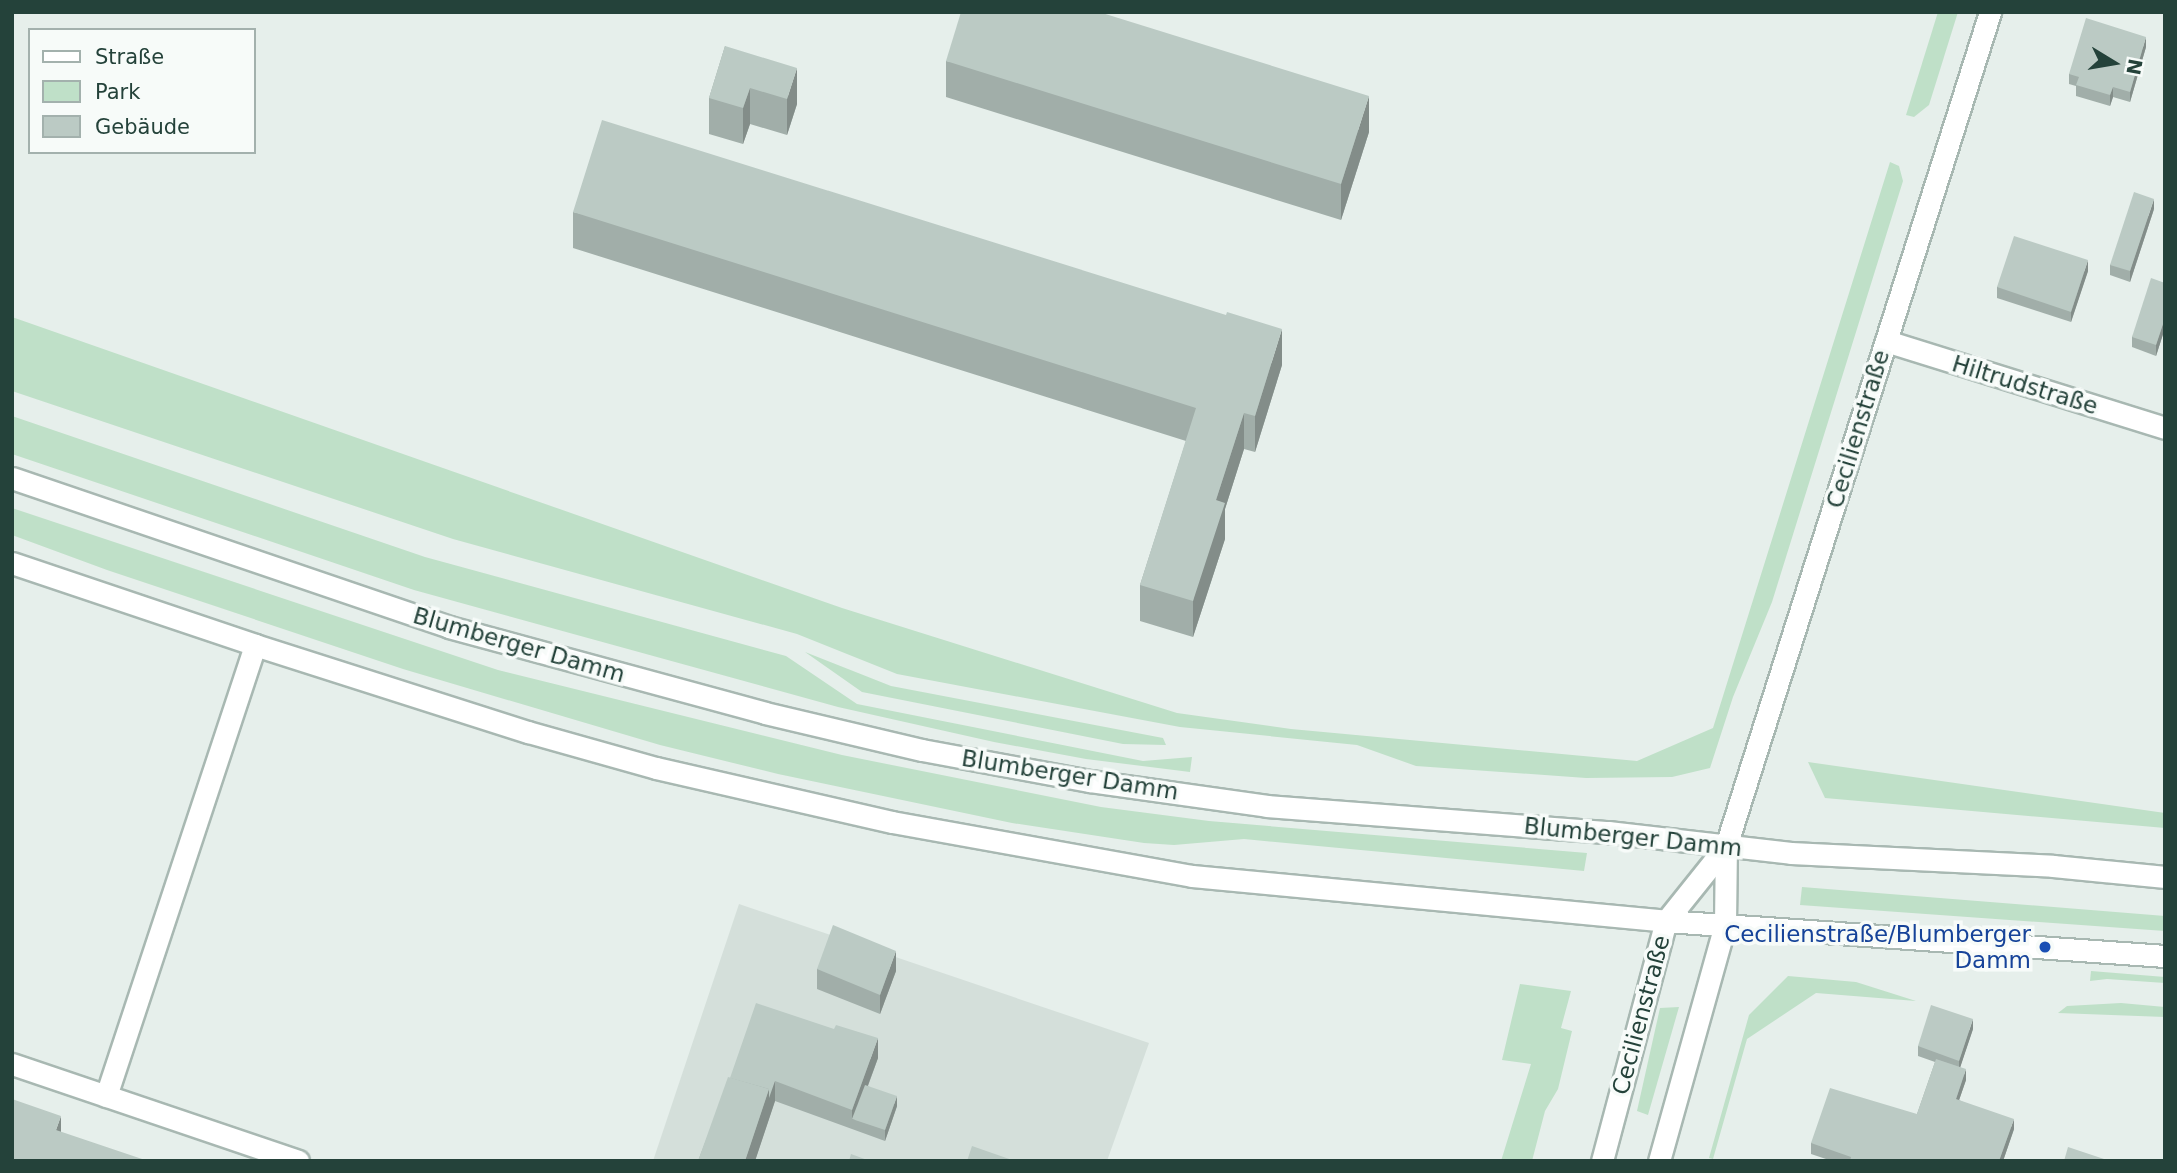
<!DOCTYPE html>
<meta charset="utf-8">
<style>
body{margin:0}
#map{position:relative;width:2177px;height:1173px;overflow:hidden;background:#e6efeb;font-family:"DejaVu Sans",sans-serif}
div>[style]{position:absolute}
.built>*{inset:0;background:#d4dfda}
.green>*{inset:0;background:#bfe0c8}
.roads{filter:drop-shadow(2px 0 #a8b8b2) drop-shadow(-2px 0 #a8b8b2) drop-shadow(0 2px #a8b8b2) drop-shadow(0 -2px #a8b8b2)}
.minor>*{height:21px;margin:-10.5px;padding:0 10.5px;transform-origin:10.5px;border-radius:10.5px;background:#fff}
.tertiary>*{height:21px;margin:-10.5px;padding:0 10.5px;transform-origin:10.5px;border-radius:10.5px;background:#fff}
.secondary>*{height:21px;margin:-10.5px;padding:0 10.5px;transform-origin:10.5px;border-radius:10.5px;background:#fff}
.wall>*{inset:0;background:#a1aea9}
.shaded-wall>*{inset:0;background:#838d89}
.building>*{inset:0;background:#bbcac4}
.dots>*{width:19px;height:19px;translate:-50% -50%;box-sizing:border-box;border:4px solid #f7fbf9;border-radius:50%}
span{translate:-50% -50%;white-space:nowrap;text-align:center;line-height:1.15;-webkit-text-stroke:7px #f7fbf9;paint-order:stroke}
.street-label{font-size:23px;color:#24423a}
.transit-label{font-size:23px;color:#164399}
.right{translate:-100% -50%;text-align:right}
.frame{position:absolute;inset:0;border:14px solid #24423a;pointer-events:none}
.legend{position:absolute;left:28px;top:28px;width:228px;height:126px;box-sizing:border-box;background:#f7fbf9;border:2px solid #a3b1ad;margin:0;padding:9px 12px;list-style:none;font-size:21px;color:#24423a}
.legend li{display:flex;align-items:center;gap:14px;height:35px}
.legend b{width:35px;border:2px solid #a3b1ad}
.north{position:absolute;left:2079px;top:28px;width:70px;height:70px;-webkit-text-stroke:5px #f7fbf9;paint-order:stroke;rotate:101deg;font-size:19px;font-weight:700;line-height:28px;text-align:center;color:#24423a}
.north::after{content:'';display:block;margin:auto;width:24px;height:32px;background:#24423a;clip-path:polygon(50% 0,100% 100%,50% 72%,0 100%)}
</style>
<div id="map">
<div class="built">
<div style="clip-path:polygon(739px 904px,1149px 1043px,1107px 1161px,653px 1161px)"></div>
</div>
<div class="green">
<div style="clip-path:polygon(1938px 12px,1958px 12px,1929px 105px,1914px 117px,1906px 115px)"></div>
<div style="clip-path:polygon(1890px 162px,1899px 166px,1903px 181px,1772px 602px,1733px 697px,1710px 768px,1672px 777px,1586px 778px,1416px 766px,1357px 745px,1180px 727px,897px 674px,797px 634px,453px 539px,12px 391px,12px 317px,842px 608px,1177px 713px,1291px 729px,1637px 761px,1713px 728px)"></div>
<div style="clip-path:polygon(12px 416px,425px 557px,786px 656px,857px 704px,1143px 761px,1192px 757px,1190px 772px,1086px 759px,994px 742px,838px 707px,414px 590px,12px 454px)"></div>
<div style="clip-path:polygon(12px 508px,498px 670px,842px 755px,1101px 807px,1209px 821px,1587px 853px,1584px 871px,1244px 839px,1174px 845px,1144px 843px,1012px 823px,778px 774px,660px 745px,403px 669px,107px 570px,12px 535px)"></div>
<div style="clip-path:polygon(805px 652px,891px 686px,1163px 738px,1166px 745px,1123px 744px,862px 692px)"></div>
<div style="clip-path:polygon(1808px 762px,2165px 813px,2165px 828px,1825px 798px)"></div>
<div style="clip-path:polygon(1802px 887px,2165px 916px,2165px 931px,1800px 905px)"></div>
<div style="clip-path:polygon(2091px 971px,2165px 977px,2165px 983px,2107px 979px,2090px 981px)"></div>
<div style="clip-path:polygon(1788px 976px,1856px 982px,1916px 1001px,1816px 993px,1747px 1039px,1713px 1159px,1709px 1158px,1749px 1015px)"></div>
<div style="clip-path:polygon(1520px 984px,1571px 991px,1561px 1028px,1572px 1031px,1558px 1089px,1545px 1111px,1532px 1161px,1501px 1161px,1531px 1064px,1502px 1060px)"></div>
<div style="clip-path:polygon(2121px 1003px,2165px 1007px,2165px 1017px,2058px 1013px,2067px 1006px)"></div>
<div style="clip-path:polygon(1679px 1007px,1648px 1115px,1637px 1111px,1660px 1008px)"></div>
</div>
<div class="roads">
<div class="minor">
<div style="left:1886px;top:341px;width:292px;rotate:17.3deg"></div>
<div style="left:1726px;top:846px;width:875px;rotate:-72.43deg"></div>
<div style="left:12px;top:1064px;width:302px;rotate:18.7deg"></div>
<div style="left:106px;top:1096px;width:475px;rotate:-71.7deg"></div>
</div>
<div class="tertiary">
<div style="left:1602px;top:1161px;width:248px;rotate:-75.1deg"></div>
<div style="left:1666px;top:921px;width:96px;rotate:-51.3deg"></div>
<div style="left:1659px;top:1161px;width:246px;rotate:-74.4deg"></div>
<div style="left:1725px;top:924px;width:78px;rotate:-89.3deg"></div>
</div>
<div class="secondary">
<div style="left:12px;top:478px;width:462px;rotate:18.8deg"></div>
<div style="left:449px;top:627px;width:327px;rotate:15.2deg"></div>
<div style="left:765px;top:713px;width:161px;rotate:13.3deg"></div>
<div style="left:922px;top:750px;width:171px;rotate:10.5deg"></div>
<div style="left:1090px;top:781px;width:179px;rotate:8deg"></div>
<div style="left:1267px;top:806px;width:342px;rotate:4.4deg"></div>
<div style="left:1608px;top:832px;width:184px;rotate:6.5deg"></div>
<div style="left:1791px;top:853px;width:262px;rotate:2.8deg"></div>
<div style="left:2053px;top:866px;width:113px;rotate:5.6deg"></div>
<div style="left:12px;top:563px;width:256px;rotate:18.6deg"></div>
<div style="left:255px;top:645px;width:287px;rotate:17.7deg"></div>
<div style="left:528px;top:732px;width:133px;rotate:15.7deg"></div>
<div style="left:656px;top:768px;width:242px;rotate:12.9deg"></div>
<div style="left:892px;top:822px;width:305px;rotate:10.2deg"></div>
<div style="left:1192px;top:876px;width:476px;rotate:5.4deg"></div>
<div style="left:1666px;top:921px;width:500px;rotate:4.01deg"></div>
</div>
</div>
<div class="wall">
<div style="clip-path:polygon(725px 46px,797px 104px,787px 135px,750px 124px,743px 144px,709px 134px,709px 98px)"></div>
<div style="clip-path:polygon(2146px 47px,2130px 102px,2113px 97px,2110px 106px,2076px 96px,2076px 86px,2069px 84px,2069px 74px)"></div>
<div style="clip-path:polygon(946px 61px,1369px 132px,1341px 220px,946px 97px)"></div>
<div style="clip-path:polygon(2154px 209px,2130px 282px,2110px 275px,2110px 265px)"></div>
<div style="clip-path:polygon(573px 212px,1282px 365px,1255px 452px,1244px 449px,1225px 509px,1225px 539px,1193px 637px,1140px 621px,1140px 585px,1186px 441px,573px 248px)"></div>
<div style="clip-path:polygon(2088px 271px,2071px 322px,1997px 298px,1997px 287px)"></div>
<div style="clip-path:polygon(2165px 283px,2165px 328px,2156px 356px,2132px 347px,2132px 337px)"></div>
<div style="clip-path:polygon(817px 969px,896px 971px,880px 1014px,817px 989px)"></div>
<div style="clip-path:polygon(1973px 1029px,1960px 1067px,1966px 1080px,1959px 1100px,2014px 1129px,2003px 1161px,1832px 1161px,1811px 1154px,1811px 1143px,1917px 1114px,1935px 1062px,1918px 1056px,1918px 1046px)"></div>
<div style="clip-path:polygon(878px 1058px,868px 1086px,897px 1106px,885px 1141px,775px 1101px,755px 1161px,698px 1161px,730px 1078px)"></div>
</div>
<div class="shaded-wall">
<div style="clip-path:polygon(2146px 37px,2146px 47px,2130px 102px,2130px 92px)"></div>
<div style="clip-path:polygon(797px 68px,797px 104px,787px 135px,787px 99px)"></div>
<div style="clip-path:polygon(2113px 87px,2113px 97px,2110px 106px,2110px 95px)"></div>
<div style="clip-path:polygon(750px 88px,750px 124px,743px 144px,743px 108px)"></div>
<div style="clip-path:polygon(1369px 96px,1369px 132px,1341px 220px,1341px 184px)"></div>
<div style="clip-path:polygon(2154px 199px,2154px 209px,2130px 282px,2130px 271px)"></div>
<div style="clip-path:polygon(2088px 260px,2088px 271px,2071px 322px,2071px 312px)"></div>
<div style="clip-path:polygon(2165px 318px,2165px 328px,2156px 356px,2156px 345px)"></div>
<div style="clip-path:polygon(1282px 329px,1282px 365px,1255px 452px,1255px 416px)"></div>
<div style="clip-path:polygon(1244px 413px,1244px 449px,1225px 509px,1225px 539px,1193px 637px,1193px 601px,1216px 500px)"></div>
<div style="clip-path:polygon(896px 951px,896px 971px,880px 1014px,880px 995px)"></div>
<div style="clip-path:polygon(1973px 1019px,1973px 1029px,1959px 1071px,1959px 1061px)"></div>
<div style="clip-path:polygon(878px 1038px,878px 1058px,855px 1120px,852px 1119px,852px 1110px)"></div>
<div style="clip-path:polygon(1966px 1069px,1966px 1080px,1956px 1109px,1956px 1099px)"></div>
<div style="clip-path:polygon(775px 1081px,775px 1101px,755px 1161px,745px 1161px,769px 1089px)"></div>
<div style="clip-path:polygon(897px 1096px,897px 1106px,885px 1141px,885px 1130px)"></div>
<div style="clip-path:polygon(61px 1116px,61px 1161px,56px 1130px)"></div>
<div style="clip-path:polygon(2014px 1119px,2014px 1129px,2003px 1161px,1999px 1161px)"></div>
</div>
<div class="building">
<div style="clip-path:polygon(961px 12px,1099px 12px,1369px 96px,1341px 184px,946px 61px)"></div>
<div style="clip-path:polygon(2086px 18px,2146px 37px,2130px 92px,2113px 87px,2110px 95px,2076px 85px,2079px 77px,2069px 74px)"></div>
<div style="clip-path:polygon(725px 46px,797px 68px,787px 99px,750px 88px,743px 108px,709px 98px)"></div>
<div style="clip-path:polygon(602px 120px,1226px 315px,1227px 312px,1282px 329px,1255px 416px,1244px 413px,1216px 500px,1225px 503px,1193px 601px,1140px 585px,1196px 408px,573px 212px)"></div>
<div style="clip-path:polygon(2134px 192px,2154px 199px,2130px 271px,2110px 265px)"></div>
<div style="clip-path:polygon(2014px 236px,2088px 260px,2071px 312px,1997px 287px)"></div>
<div style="clip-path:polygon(2151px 278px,2165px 283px,2165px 318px,2156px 345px,2132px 337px)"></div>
<div style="clip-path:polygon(833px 925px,896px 951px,880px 995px,817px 969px)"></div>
<div style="clip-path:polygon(756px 1003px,834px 1029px,836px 1025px,878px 1038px,852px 1110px,775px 1081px,769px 1098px,769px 1089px,730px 1078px)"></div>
<div style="clip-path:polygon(1931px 1005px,1973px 1019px,1959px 1061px,1918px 1046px)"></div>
<div style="clip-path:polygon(1936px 1059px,1966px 1069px,1956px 1099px,2014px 1119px,1999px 1161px,1850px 1161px,1851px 1157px,1811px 1143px,1830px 1088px,1917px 1114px)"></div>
<div style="clip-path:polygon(728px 1077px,769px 1089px,745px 1161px,698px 1161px)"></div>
<div style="clip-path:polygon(865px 1085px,897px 1096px,885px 1130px,852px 1119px)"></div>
<div style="clip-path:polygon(12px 1099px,61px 1116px,56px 1130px,148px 1161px,12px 1161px)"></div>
<div style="clip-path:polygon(972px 1146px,1015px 1161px,967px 1161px)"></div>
<div style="clip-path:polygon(2068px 1147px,2110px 1161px,2064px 1161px)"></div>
<div style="clip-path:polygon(851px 1154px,870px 1161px,849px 1161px)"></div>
</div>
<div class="dots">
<div style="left:2045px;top:947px;background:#1a4fb4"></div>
</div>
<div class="street-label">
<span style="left:2025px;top:385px;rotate:17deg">Hiltrudstraße</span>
<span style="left:1858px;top:429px;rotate:-73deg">Cecilienstraße</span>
<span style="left:519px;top:645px;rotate:16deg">Blumberger Damm</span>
<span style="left:1070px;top:775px;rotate:9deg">Blumberger Damm</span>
<span style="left:1633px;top:837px;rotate:6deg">Blumberger Damm</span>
<span style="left:1641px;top:1015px;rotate:-75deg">Cecilienstraße</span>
</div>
<div class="transit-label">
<span class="right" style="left:2031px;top:947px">Cecilienstraße/Blumberger<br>Damm</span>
</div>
<div class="frame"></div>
<ul class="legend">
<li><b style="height:9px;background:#fff"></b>Straße</li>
<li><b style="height:19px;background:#bfe0c8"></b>Park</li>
<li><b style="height:19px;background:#bbcac4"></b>Gebäude</li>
</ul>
<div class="north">N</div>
</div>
